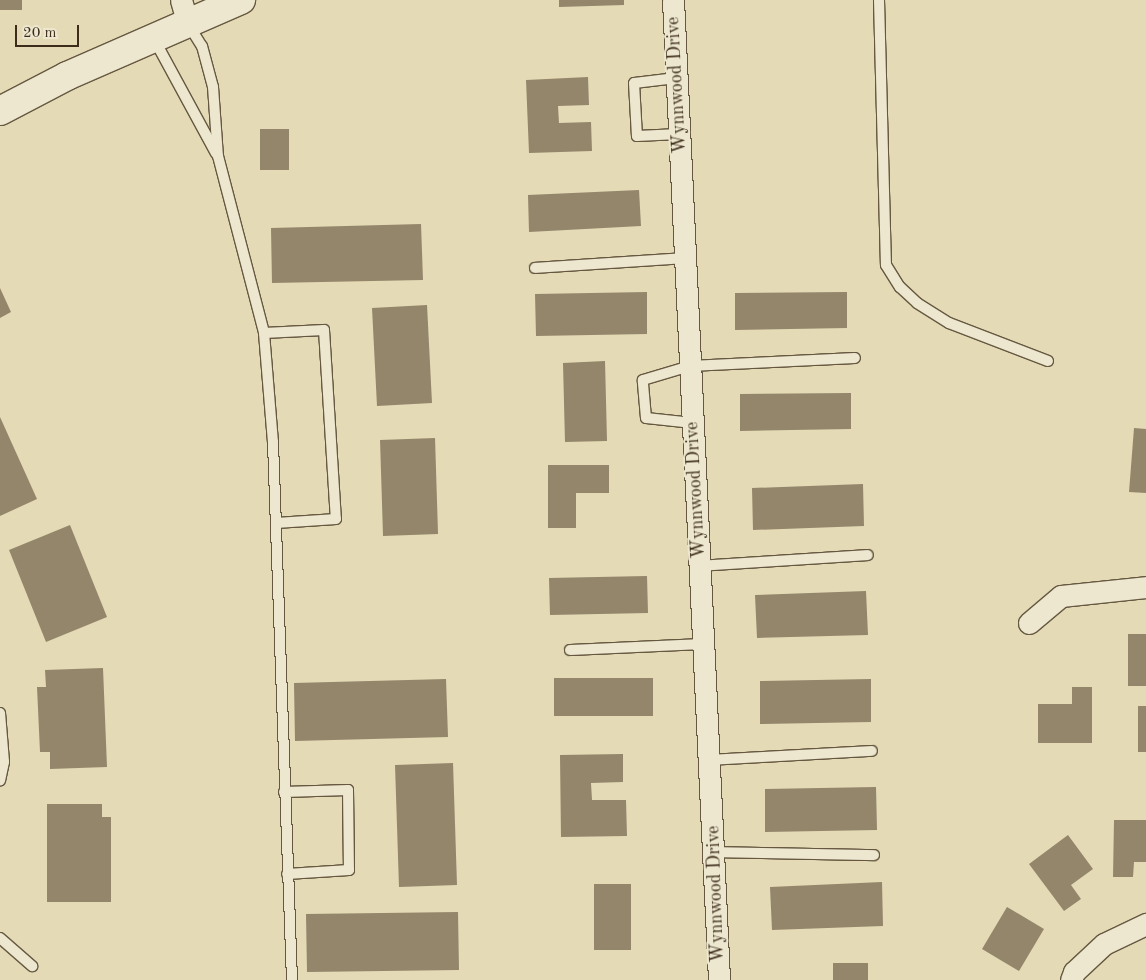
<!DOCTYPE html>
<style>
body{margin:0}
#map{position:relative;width:1146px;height:980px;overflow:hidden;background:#e4dab6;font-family:"Old Standard TT",serif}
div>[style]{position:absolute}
.building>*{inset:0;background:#93866b}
.roads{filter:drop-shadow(1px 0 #665840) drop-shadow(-1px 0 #665840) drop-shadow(0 1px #665840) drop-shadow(0 -1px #665840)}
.service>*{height:10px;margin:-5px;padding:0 5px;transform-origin:5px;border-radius:5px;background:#ede7d0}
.minor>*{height:21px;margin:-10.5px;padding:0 10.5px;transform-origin:10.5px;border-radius:10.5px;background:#ede7d0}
.secondary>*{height:28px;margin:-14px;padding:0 14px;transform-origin:14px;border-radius:14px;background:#ede7d0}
span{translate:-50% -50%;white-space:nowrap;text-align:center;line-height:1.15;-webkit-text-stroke:4px #ede7d0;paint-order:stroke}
.street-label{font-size:18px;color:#3c2c19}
.scale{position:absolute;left:15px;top:25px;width:64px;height:22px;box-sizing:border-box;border:2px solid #3c2c19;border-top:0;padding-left:6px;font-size:15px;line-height:18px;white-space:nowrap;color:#3c2c19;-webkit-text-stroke:4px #ede7d0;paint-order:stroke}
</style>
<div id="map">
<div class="building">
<div style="clip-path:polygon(0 0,22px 0,22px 10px,0 10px)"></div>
<div style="clip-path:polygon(559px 0,624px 0,624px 5px,559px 7px)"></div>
<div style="clip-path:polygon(588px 77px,589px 105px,558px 106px,559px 123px,591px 122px,592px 151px,529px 153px,526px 80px)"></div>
<div style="clip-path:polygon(260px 129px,289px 129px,289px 170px,260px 170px)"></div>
<div style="clip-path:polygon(639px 190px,641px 226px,529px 232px,528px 195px)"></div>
<div style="clip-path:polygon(421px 224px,423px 280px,272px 283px,271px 228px)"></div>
<div style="clip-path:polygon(0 288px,11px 312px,0 318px)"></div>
<div style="clip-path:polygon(647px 292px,647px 334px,536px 336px,535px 294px)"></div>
<div style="clip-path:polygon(847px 292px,847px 328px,735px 330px,735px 293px)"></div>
<div style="clip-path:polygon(427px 305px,432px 403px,377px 406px,372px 308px)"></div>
<div style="clip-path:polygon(605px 361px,607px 441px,565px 442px,563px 363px)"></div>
<div style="clip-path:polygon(851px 393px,851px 429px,740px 431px,740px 394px)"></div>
<div style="clip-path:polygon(0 417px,37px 499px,0 516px)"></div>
<div style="clip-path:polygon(1134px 428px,1146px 429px,1146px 493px,1129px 492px)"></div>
<div style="clip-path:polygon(435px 438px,438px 534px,383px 536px,380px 440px)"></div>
<div style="clip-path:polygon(548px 465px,609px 465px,609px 493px,576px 493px,576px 528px,548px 528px)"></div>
<div style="clip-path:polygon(863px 484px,864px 526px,753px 530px,752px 488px)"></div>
<div style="clip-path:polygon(70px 525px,107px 617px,46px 642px,9px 550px)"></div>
<div style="clip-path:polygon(647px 576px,648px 613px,550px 615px,549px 578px)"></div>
<div style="clip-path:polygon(866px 591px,868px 635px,757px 638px,755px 595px)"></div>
<div style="clip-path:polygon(1128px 634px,1146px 634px,1146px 686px,1128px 686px)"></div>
<div style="clip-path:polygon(103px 668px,107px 767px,50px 769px,50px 752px,40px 752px,37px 687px,46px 687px,45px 670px)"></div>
<div style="clip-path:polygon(554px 678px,653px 678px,653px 716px,554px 716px)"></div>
<div style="clip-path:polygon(446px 679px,448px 737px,295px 741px,294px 683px)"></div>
<div style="clip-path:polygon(871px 679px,871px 722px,760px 724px,760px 681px)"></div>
<div style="clip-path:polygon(1072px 687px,1092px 687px,1092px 743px,1038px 743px,1038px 704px,1072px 704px)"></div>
<div style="clip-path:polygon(1138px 706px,1146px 706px,1146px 752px,1138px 752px)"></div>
<div style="clip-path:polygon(623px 754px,623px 782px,591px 783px,592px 800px,626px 800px,627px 836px,561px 837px,560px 755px)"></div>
<div style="clip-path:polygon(453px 763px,457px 885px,399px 887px,395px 765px)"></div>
<div style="clip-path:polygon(876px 787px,877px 830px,765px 832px,765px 789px)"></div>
<div style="clip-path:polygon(47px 804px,102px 804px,102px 817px,111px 817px,111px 902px,47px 902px)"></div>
<div style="clip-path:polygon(1114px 820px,1146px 820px,1146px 862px,1134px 862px,1133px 877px,1113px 877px)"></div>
<div style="clip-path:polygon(1068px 835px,1093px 869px,1071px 885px,1081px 899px,1064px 911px,1029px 864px)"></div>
<div style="clip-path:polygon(882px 882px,883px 926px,772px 930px,770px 887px)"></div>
<div style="clip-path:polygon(594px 884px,631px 884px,631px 950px,594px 950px)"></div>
<div style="clip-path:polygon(1007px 907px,1044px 929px,1019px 971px,982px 949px)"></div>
<div style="clip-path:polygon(458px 912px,459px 970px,307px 972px,306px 914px)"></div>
<div style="clip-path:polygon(833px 963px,868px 963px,868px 980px,833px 980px)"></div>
</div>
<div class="roads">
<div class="service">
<div style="left:879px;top:0;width:265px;rotate:88.5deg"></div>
<div style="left:886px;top:265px;width:26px;rotate:58deg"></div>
<div style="left:900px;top:287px;width:23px;rotate:43deg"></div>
<div style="left:917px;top:303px;width:38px;rotate:32deg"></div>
<div style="left:949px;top:323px;width:106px;rotate:21deg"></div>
<div style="left:188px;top:24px;width:26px;rotate:58deg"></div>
<div style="left:202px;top:46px;width:42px;rotate:75deg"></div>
<div style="left:213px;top:87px;width:69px;rotate:85.9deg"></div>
<div style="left:218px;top:156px;width:183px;rotate:75.4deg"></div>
<div style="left:264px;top:333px;width:109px;rotate:85.3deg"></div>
<div style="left:273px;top:442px;width:538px;rotate:87.98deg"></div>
<div style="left:154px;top:39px;width:130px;rotate:61.5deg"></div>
<div style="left:676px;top:78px;width:42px;rotate:173.2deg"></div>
<div style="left:634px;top:83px;width:53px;rotate:86.8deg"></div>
<div style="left:637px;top:136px;width:42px;rotate:-2.7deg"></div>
<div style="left:535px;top:268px;width:150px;rotate:-3.8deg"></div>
<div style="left:264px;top:333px;width:60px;rotate:-2.9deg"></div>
<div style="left:324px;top:330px;width:189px;rotate:86.4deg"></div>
<div style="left:336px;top:519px;width:60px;rotate:176.2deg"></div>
<div style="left:693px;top:423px;width:47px;rotate:-173.9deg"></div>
<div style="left:646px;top:418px;width:38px;rotate:-95deg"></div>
<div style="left:643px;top:380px;width:49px;rotate:-16.6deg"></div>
<div style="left:690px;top:366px;width:165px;rotate:-2.8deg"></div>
<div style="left:699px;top:566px;width:169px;rotate:-3.7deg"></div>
<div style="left:570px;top:650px;width:133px;rotate:-2.6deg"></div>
<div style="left:0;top:713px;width:49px;rotate:85.3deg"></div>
<div style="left:4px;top:762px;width:19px;rotate:102deg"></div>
<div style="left:709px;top:760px;width:163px;rotate:-3.2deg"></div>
<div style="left:284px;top:792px;width:64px;rotate:-1.8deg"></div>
<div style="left:348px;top:790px;width:80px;rotate:89.3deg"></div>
<div style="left:349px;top:870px;width:62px;rotate:176.3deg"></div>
<div style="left:715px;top:852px;width:159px;rotate:1.1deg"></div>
<div style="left:0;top:938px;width:43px;rotate:41.2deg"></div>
</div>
<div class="minor">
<div style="left:181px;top:0;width:25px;rotate:74deg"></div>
<div style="left:673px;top:0;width:981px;rotate:87.31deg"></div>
<div style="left:1029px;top:623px;width:42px;rotate:-40.2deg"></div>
<div style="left:1061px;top:596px;width:85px;rotate:-6deg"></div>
<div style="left:1071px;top:980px;width:9px;rotate:-69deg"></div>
<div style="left:1074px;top:972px;width:41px;rotate:-43deg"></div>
<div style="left:1104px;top:944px;width:47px;rotate:-25.5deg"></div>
</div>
<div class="secondary">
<div style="left:0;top:111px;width:76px;rotate:-27.6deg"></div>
<div style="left:67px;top:76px;width:190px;rotate:-23.6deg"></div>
</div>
</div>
<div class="street-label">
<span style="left:677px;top:85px;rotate:-93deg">Wynnwood Drive</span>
<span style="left:696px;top:490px;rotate:-93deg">Wynnwood Drive</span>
<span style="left:716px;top:894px;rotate:-92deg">Wynnwood Drive</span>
</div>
<div class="scale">20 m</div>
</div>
